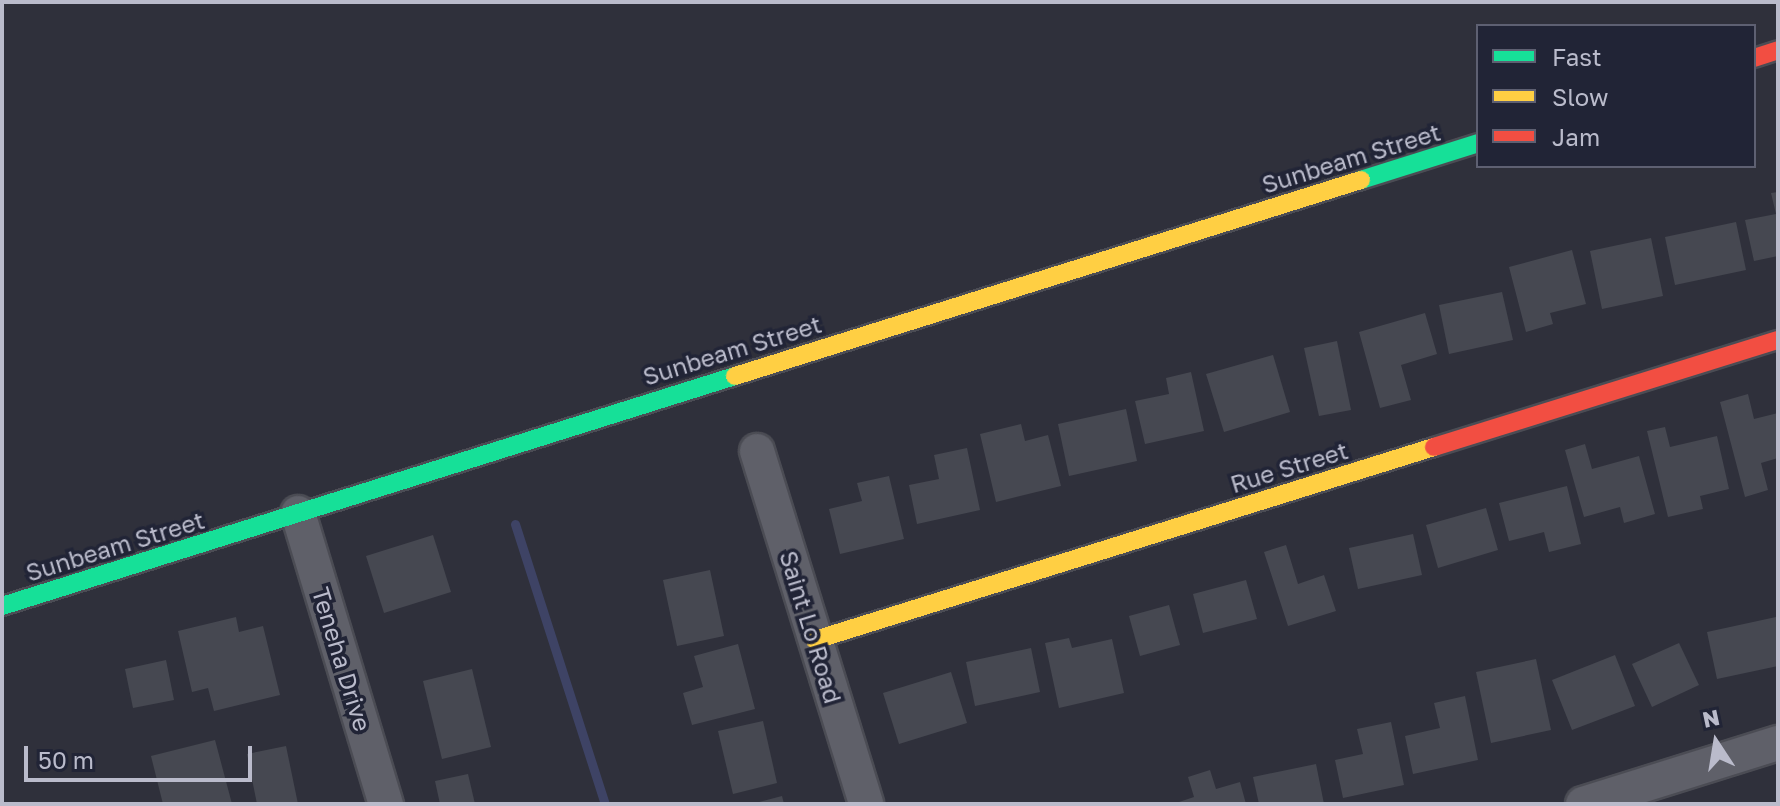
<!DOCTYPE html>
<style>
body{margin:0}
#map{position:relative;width:1780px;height:806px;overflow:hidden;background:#2f303b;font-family:"Golos Text",sans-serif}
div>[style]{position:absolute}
.stream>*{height:9px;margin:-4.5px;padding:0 4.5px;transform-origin:4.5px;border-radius:4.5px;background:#3e4365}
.building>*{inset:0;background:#464851}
.roads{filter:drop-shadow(2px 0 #4b4c54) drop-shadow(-2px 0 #4b4c54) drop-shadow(0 2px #4b4c54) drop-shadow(0 -2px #4b4c54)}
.street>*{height:34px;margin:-17px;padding:0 17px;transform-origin:17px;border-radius:17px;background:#5f6069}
.fast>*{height:18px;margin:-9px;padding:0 9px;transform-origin:9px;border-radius:9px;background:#16e098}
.slow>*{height:18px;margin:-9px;padding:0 9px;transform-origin:9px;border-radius:9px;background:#ffcf43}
.jam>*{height:18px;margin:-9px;padding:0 9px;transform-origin:9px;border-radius:9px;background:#f24e42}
span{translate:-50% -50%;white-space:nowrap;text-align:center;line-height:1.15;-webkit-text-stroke:7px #212436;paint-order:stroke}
.street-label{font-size:24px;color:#babbcb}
.frame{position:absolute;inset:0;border:4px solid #babbcb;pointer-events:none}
.legend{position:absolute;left:1476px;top:24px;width:280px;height:144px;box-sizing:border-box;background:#212436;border:2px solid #5e6072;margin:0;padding:10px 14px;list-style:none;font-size:24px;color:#babbcb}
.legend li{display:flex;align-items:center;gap:16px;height:40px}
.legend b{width:40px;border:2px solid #5e6072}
.north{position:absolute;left:1676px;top:702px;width:80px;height:80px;-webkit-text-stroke:6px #212436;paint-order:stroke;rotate:348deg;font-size:22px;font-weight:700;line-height:32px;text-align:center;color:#babbcb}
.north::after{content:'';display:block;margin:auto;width:28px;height:36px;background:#babbcb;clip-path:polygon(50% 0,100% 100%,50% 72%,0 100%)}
.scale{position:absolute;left:24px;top:746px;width:228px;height:36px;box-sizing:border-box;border:4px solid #babbcb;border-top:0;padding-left:10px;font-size:24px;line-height:28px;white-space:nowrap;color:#babbcb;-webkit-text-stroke:6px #212436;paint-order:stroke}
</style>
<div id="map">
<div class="stream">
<div style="left:515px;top:524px;width:294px;rotate:72.2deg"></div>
</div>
<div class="building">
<div style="clip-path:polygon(1778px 192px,1778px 256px,1754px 261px,1745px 220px,1776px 214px,1771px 193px)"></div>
<div style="clip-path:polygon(1736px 222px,1746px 270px,1675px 285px,1665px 237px)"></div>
<div style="clip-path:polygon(1651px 238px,1663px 296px,1602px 309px,1590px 251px)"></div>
<div style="clip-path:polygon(1572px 250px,1586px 304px,1550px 313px,1553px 324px,1526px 332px,1509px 267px)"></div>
<div style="clip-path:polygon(1502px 292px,1513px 340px,1449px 354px,1439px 305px)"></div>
<div style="clip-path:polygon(1425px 313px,1437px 354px,1401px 365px,1411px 400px,1380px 408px,1359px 332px)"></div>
<div style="clip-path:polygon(1337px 341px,1351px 410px,1319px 416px,1304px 348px)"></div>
<div style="clip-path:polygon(1273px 355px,1290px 412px,1224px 432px,1206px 374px)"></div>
<div style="clip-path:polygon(1191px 372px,1204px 431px,1145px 444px,1135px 401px,1169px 394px,1166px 378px)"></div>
<div style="clip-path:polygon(1748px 394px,1754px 419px,1778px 413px,1778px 458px,1761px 463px,1768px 490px,1745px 497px,1720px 402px)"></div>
<div style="clip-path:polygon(1126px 409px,1137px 461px,1069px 476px,1058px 424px)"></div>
<div style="clip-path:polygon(1021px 424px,1025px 441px,1048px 435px,1061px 486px,996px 502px,980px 434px)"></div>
<div style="clip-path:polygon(1665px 427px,1670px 447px,1717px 436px,1729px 489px,1700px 496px,1703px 509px,1668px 517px,1647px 431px)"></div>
<div style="clip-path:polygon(1585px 444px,1592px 469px,1639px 456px,1655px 514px,1624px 523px,1620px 507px,1584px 517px,1565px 450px)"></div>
<div style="clip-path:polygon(967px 448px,980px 510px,917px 524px,909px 485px,939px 479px,934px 455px)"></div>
<div style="clip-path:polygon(889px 476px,904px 539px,840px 554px,829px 509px,862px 501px,857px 483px)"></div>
<div style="clip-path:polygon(1567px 486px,1581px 544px,1549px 552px,1544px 532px,1509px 541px,1499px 503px)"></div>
<div style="clip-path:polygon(1486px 508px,1498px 550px,1438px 568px,1426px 525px)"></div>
<div style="clip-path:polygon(1413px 534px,1422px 575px,1358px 589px,1349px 548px)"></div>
<div style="clip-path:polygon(433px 535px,451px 592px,384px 613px,366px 556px)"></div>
<div style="clip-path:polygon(1286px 545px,1298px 584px,1324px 575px,1336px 611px,1288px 626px,1264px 552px)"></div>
<div style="clip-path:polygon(710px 570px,724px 636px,677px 646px,663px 580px)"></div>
<div style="clip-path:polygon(1246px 580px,1257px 619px,1203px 633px,1193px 594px)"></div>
<div style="clip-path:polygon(1169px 605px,1180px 645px,1140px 656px,1129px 616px)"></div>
<div style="clip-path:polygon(236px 617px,239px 632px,263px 626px,280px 695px,214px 711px,208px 688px,192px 692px,178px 631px)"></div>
<div style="clip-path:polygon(1776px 617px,1778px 666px,1717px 679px,1707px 632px)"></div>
<div style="clip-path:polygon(1069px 638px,1072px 648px,1112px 639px,1124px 693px,1059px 708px,1045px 643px)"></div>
<div style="clip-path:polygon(1679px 643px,1699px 685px,1652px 707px,1632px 664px)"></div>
<div style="clip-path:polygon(738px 644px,755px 709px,692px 725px,683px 693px,703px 687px,694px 656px)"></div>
<div style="clip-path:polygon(1031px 648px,1040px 692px,975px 706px,966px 662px)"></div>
<div style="clip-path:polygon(1615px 655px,1635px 706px,1572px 730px,1552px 680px)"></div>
<div style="clip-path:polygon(1536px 659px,1551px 730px,1491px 743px,1476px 672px)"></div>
<div style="clip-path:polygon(166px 660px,174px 700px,133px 708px,125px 669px)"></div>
<div style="clip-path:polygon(472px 669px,491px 747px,442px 759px,423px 681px)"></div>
<div style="clip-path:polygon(951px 672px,967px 723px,899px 744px,883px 693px)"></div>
<div style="clip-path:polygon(1465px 696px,1478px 760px,1413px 774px,1405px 736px,1440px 728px,1434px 703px)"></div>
<div style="clip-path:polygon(763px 721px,777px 783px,733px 794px,718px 731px)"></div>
<div style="clip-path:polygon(1391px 722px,1404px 785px,1343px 798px,1335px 760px,1363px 754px,1357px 729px)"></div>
<div style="clip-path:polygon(215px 740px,232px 804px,163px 804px,151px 756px)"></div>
<div style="clip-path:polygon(286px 746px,298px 804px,257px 804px,247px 754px)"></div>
<div style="clip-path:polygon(1316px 764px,1324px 804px,1259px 804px,1253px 777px)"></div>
<div style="clip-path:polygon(1210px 770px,1216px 789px,1240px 782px,1246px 804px,1173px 804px,1194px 797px,1188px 777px)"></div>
<div style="clip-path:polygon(468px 774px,475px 804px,440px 804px,435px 781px)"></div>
<div style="clip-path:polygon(782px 796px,784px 804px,755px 804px,755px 803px)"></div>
</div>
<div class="roads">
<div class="street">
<div style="left:757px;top:451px;width:369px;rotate:72.8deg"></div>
<div style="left:298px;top:513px;width:304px;rotate:73.2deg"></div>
<div style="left:1583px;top:804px;width:204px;rotate:-17.4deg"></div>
</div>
<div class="fast">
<div style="left:1361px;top:180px;width:123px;rotate:-17.5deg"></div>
<div style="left:2px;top:606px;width:768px;rotate:-17.42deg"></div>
</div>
<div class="slow">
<div style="left:735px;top:376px;width:656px;rotate:-17.39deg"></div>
<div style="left:815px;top:640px;width:648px;rotate:-17.32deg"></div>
</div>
<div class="jam">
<div style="left:1754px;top:58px;width:25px;rotate:-18deg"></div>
<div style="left:1434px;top:447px;width:360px;rotate:-17.3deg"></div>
</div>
</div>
<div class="street-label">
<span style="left:1351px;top:158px;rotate:-17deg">Sunbeam Street</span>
<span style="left:732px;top:350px;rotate:-17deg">Sunbeam Street</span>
<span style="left:1289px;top:467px;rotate:-17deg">Rue Street</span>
<span style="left:115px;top:546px;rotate:-17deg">Sunbeam Street</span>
<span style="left:811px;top:627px;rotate:73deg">Saint Lo Road</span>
<span style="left:342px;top:659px;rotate:73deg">Teneha Drive</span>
</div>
<div class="frame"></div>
<ul class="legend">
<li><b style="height:10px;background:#16e098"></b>Fast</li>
<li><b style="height:10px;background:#ffcf43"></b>Slow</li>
<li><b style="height:10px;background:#f24e42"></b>Jam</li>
</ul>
<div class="north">N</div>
<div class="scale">50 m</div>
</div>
